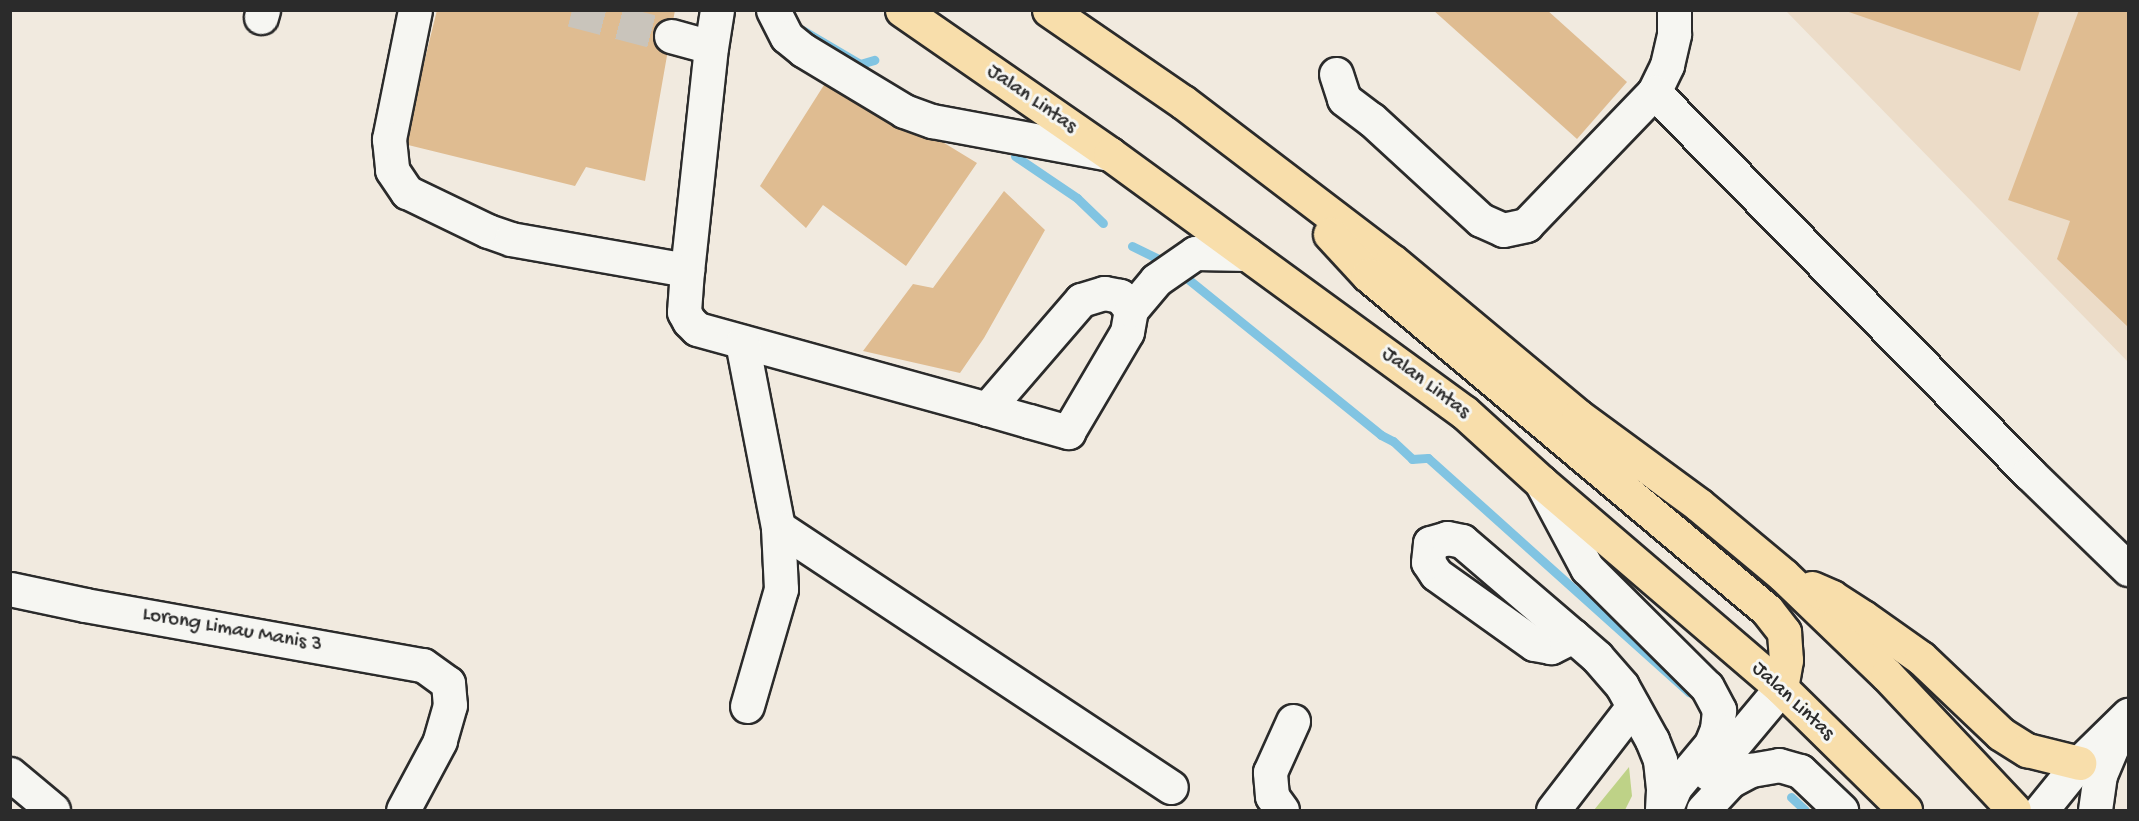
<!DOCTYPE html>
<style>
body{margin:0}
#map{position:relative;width:2139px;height:821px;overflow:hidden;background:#f1eadf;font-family:"Gochi Hand",sans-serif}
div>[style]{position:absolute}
.built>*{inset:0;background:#ecdcc8}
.green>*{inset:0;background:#bed287}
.stream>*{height:9px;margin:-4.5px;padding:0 4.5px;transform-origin:4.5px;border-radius:4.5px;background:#81c4e2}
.building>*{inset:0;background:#dfbc91}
.minor-tunnel>*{height:33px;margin-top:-16.5px;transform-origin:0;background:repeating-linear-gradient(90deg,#c9c4bb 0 33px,transparent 0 49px)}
.roads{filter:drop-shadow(2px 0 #2b2b2b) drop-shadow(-2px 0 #2b2b2b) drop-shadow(0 2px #2b2b2b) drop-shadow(0 -2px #2b2b2b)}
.minor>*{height:33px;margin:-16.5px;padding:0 16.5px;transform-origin:16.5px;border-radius:16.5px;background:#f6f6f2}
.highway>*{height:33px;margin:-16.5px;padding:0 16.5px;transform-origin:16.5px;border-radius:16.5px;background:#f8deab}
span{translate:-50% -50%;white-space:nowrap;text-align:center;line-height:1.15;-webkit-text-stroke:6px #f6f6f2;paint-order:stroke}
.street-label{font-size:21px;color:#2b2b2b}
.frame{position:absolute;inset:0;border:12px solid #2b2b2b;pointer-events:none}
</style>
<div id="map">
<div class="built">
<div style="clip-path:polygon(1786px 11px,2128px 11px,2128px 362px)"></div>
</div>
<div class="green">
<div style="clip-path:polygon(1629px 767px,1632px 796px,1625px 810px,1594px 810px)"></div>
</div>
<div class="stream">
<div style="left:802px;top:30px;width:67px;rotate:30.4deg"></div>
<div style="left:860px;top:64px;width:15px;rotate:-16deg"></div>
<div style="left:1015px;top:156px;width:75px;rotate:34.1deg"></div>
<div style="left:1077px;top:198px;width:36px;rotate:44deg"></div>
<div style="left:1132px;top:246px;width:39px;rotate:26deg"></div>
<div style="left:1178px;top:271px;width:261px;rotate:38.9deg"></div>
<div style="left:1381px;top:435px;width:13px;rotate:27deg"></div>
<div style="left:1393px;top:441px;width:26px;rotate:43deg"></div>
<div style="left:1412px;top:459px;width:16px;rotate:-4deg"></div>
<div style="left:1428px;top:458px;width:351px;rotate:41.9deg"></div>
<div style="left:1791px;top:797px;width:19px;rotate:43deg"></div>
</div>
<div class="building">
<div style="clip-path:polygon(437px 10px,675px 10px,645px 181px,586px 167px,575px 186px,404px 144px)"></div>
<div style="clip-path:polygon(1433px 10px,1547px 10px,1627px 82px,1577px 139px)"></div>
<div style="clip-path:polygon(1843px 10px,2040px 10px,2020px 71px)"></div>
<div style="clip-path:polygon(2079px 10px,2128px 10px,2128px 327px,2057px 259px,2070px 221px,2008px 200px)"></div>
<div style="clip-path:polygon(831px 74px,977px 163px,906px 266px,823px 205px,806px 228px,760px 186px)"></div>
<div style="clip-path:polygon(1004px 191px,1045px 230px,984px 338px,960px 373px,863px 351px,913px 284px,933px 288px)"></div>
</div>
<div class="minor-tunnel">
<div style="left:572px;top:10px;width:102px;rotate:14.7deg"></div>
</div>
<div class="roads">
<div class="minor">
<div style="left:415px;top:10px;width:132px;rotate:101.4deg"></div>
<div style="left:389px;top:139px;width:31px;rotate:84deg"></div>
<div style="left:392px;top:170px;width:27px;rotate:56deg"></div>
<div style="left:407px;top:192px;width:90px;rotate:25.7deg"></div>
<div style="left:488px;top:231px;width:24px;rotate:19deg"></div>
<div style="left:511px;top:239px;width:179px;rotate:10deg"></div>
<div style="left:717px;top:10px;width:37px;rotate:99deg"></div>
<div style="left:711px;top:47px;width:224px;rotate:96.1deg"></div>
<div style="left:687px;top:270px;width:42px;rotate:94.1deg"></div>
<div style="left:684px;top:312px;width:10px;rotate:61deg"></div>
<div style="left:689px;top:321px;width:11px;rotate:45deg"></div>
<div style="left:697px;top:329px;width:301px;rotate:15.4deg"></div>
<div style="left:987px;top:409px;width:44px;rotate:15.9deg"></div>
<div style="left:1029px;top:421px;width:41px;rotate:15.8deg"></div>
<div style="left:1068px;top:432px;width:116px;rotate:-59.5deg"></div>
<div style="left:1127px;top:332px;width:22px;rotate:-80deg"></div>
<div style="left:1131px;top:310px;width:18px;rotate:-128deg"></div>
<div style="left:1120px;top:296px;width:16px;rotate:-169deg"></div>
<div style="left:1104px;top:293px;width:24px;rotate:163deg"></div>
<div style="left:1081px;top:300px;width:144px;rotate:130.8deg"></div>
<div style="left:773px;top:10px;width:30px;rotate:63deg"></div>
<div style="left:787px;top:37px;width:21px;rotate:39deg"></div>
<div style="left:803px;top:50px;width:118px;rotate:31.1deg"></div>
<div style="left:904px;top:111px;width:30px;rotate:20deg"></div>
<div style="left:932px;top:121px;width:181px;rotate:10.5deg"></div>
<div style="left:261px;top:17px;width:7px;rotate:-74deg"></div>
<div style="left:671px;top:36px;width:41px;rotate:15.4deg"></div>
<div style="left:1336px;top:74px;width:26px;rotate:72deg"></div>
<div style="left:1344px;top:99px;width:34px;rotate:37deg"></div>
<div style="left:1371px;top:119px;width:149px;rotate:42.6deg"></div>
<div style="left:1481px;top:220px;width:24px;rotate:24deg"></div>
<div style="left:1503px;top:230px;width:24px;rotate:-12deg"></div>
<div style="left:1526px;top:225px;width:185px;rotate:-46.1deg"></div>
<div style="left:1654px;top:92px;width:30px;rotate:-64deg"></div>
<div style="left:1667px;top:65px;width:32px;rotate:-77deg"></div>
<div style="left:1674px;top:34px;width:24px;rotate:-90deg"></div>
<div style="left:1654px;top:92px;width:535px;rotate:45.45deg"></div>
<div style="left:2029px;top:473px;width:138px;rotate:44.1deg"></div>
<div style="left:1131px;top:310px;width:39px;rotate:-50deg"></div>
<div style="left:1156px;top:280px;width:47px;rotate:-34.7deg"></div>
<div style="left:1195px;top:253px;width:52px;rotate:1.1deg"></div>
<div style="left:742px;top:342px;width:188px;rotate:79deg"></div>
<div style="left:778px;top:527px;width:471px;rotate:33.5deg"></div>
<div style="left:1541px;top:482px;width:98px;rotate:61.9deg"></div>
<div style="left:1587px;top:568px;width:169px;rotate:44.8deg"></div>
<div style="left:1707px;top:687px;width:26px;rotate:62deg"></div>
<div style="left:1719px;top:710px;width:19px;rotate:96deg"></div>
<div style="left:1717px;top:729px;width:16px;rotate:112deg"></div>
<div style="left:1711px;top:744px;width:56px;rotate:129.9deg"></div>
<div style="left:1675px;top:787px;width:25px;rotate:113deg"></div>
<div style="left:10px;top:589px;width:77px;rotate:12deg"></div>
<div style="left:85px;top:605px;width:343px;rotate:10.1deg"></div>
<div style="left:423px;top:665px;width:31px;rotate:36deg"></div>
<div style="left:448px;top:683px;width:22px;rotate:85deg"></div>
<div style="left:450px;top:705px;width:37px;rotate:106deg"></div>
<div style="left:440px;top:741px;width:78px;rotate:118.2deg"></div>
<div style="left:1573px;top:636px;width:25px;rotate:153deg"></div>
<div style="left:1551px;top:647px;width:17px;rotate:-170deg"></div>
<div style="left:1534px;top:644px;width:120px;rotate:-144.5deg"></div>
<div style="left:1436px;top:574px;width:14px;rotate:-124deg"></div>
<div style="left:1428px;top:562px;width:19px;rotate:-84deg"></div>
<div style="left:1430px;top:543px;width:18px;rotate:-16deg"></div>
<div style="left:1447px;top:538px;width:15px;rotate:11deg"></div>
<div style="left:1462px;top:541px;width:146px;rotate:40.6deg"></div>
<div style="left:1573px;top:636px;width:32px;rotate:41deg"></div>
<div style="left:1597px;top:657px;width:38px;rotate:49deg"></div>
<div style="left:1622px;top:686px;width:62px;rotate:60.9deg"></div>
<div style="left:1652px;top:740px;width:22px;rotate:68deg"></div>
<div style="left:1660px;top:760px;width:30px;rotate:84deg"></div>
<div style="left:1663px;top:790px;width:20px;rotate:93deg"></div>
<div style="left:747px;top:706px;width:122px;rotate:-73.8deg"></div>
<div style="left:781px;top:589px;width:62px;rotate:-92.8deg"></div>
<div style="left:10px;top:774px;width:56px;rotate:39.9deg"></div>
<div style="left:1709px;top:774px;width:112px;rotate:-50.1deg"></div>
<div style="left:1282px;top:810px;width:17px;rotate:-126deg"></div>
<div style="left:1272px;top:796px;width:24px;rotate:-95deg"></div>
<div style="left:1270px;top:772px;width:56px;rotate:-65.7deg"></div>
<div style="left:1553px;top:810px;width:131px;rotate:-52.4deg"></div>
<div style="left:1703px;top:810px;width:40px;rotate:-47deg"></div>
<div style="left:1730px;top:781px;width:24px;rotate:-28deg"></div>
<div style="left:1751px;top:770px;width:28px;rotate:-10deg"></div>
<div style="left:1779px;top:765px;width:22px;rotate:16deg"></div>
<div style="left:1800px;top:771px;width:57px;rotate:43.6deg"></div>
<div style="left:2041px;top:810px;width:60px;rotate:-51deg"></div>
<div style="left:2079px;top:763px;width:69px;rotate:-44.4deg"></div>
<div style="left:2095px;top:810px;width:35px;rotate:-82deg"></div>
<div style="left:2100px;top:775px;width:43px;rotate:-67deg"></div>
</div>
<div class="highway">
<div style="left:902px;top:10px;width:253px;rotate:34.7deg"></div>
<div style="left:1110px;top:154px;width:438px;rotate:36.1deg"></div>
<div style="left:1464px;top:412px;width:104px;rotate:42.3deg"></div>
<div style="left:1541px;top:482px;width:316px;rotate:40.6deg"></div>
<div style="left:1781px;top:688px;width:174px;rotate:44.5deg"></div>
<div style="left:1049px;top:10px;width:163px;rotate:34.5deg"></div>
<div style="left:1183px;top:102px;width:263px;rotate:37.3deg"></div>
<div style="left:1392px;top:261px;width:242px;rotate:39.8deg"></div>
<div style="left:1578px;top:416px;width:150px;rotate:36.3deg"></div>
<div style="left:1699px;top:505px;width:109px;rotate:39.8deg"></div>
<div style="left:1783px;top:575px;width:144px;rotate:43.9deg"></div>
<div style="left:1887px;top:675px;width:185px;rotate:46.7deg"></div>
<div style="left:1330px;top:234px;width:56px;rotate:47.2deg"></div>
<div style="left:1368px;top:275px;width:521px;rotate:40.02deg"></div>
<div style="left:1767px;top:610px;width:28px;rotate:52deg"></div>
<div style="left:1784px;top:632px;width:28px;rotate:86deg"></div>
<div style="left:1786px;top:660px;width:28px;rotate:100deg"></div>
<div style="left:1812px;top:588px;width:22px;rotate:24deg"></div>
<div style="left:1832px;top:597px;width:37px;rotate:33deg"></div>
<div style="left:1863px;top:617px;width:71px;rotate:35.3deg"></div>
<div style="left:1921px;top:658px;width:110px;rotate:43.5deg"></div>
<div style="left:2001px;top:734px;width:31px;rotate:32deg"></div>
<div style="left:2027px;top:750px;width:54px;rotate:14deg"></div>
</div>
</div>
<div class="street-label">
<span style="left:1031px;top:100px;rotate:35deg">Jalan Lintas</span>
<span style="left:1425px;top:384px;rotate:37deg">Jalan Lintas</span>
<span style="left:232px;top:631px;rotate:10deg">Lorong Limau Manis 3</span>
<span style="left:1792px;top:702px;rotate:43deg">Jalan Lintas</span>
</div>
<div class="frame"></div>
</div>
